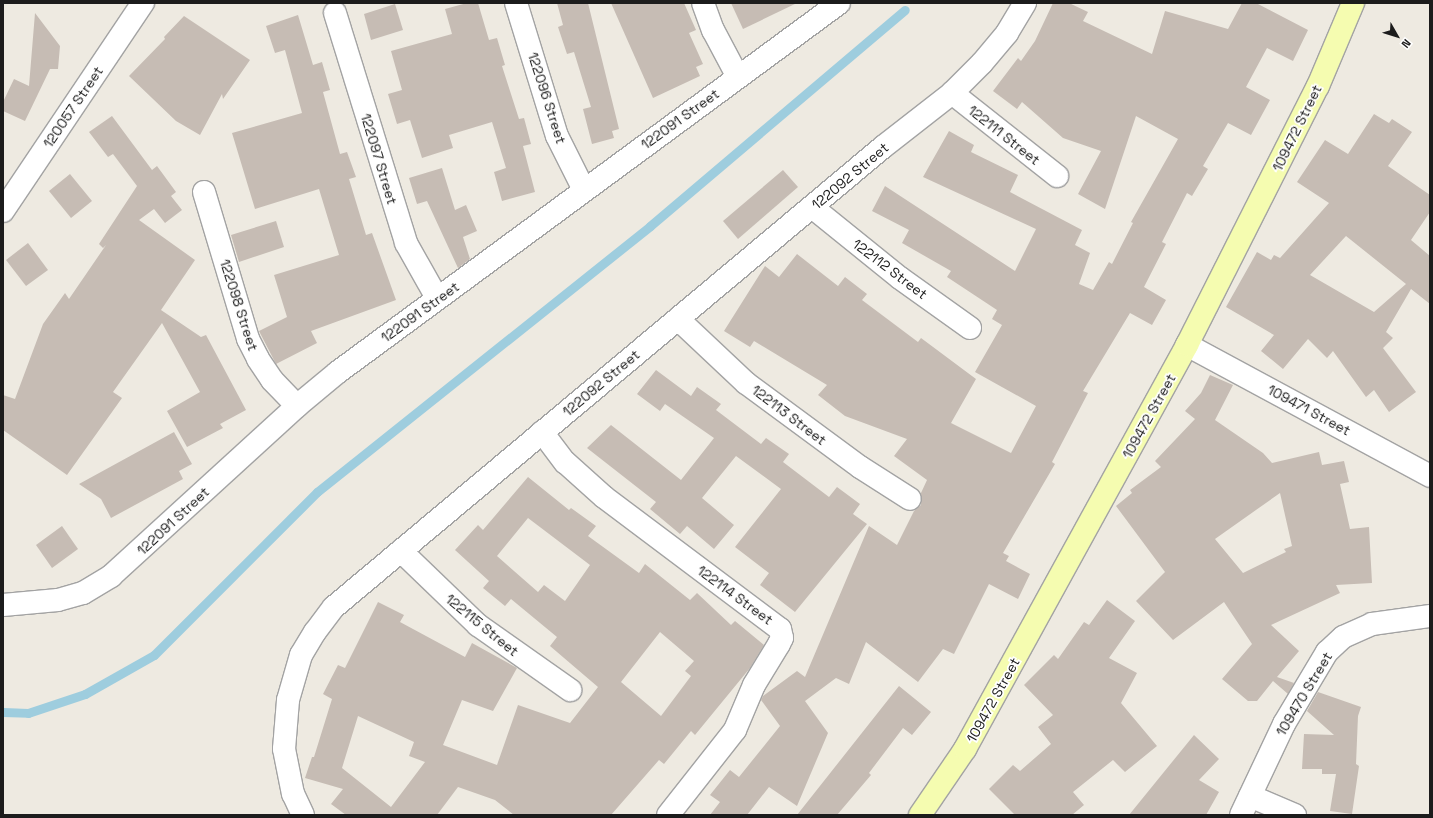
<!DOCTYPE html>
<style>
body{margin:0}
#map{position:relative;width:1433px;height:818px;overflow:hidden;background:#eeeae1;font-family:"Space Grotesk",sans-serif}
div>[style]{position:absolute}
.stream>*{height:9px;margin:-4.5px;padding:0 4.5px;transform-origin:4.5px;border-radius:4.5px;background:#9ecdde}
.building>*{inset:0;background:#c6bcb4}
.roads{filter:drop-shadow(1px 0 #a3a3a3) drop-shadow(-1px 0 #a3a3a3) drop-shadow(0 1px #a3a3a3) drop-shadow(0 -1px #a3a3a3)}
.street>*{height:22px;margin:-11px;padding:0 11px;transform-origin:11px;border-radius:11px;background:#fff}
.secondary>*{height:22px;margin:-11px;padding:0 11px;transform-origin:11px;border-radius:11px;background:#f5fcb0}
span{translate:-50% -50%;white-space:nowrap;text-align:center;line-height:1.15;-webkit-text-stroke:3.5px #fff;paint-order:stroke}
.street-label{font-size:14px;color:#1c1c1c}
.frame{position:absolute;inset:0;border:4px solid #1c1c1c;pointer-events:none}
.north{position:absolute;left:1377px;top:16px;width:40px;height:40px;-webkit-text-stroke:3px #fff;paint-order:stroke;rotate:129deg;font-size:11px;font-weight:700;line-height:16px;text-align:center;color:#1c1c1c}
.north::after{content:'';display:block;margin:auto;width:14px;height:18px;background:#1c1c1c;clip-path:polygon(50% 0,100% 100%,50% 72%,0 100%)}
</style>
<div id="map">
<div class="stream">
<div style="left:3px;top:712px;width:25px;rotate:2deg"></div>
<div style="left:28px;top:713px;width:60px;rotate:-18.4deg"></div>
<div style="left:85px;top:694px;width:79px;rotate:-29.5deg"></div>
<div style="left:154px;top:655px;width:231px;rotate:-45deg"></div>
<div style="left:317px;top:492px;width:426px;rotate:-38.6deg"></div>
<div style="left:650px;top:226px;width:334px;rotate:-40.3deg"></div>
</div>
<div class="building">
<div style="clip-path:polygon(467px 3px,478px 3px,489px 40px,497px 38px,505px 65px,502px 66px,519px 119px,524px 118px,531px 144px,523px 146px,535px 192px,502px 201px,494px 172px,506px 168px,492px 122px,449px 135px,453px 148px,422px 158px,410px 120px,397px 124px,388px 94px,402px 90px,391px 51px,452px 34px,445px 9px)"></div>
<div style="clip-path:polygon(557px 3px,588px 3px,619px 129px,612px 131px,614px 138px,592px 144px,583px 109px,591px 107px,574px 52px,567px 54px,558px 27px,563px 25px)"></div>
<div style="clip-path:polygon(611px 3px,684px 3px,696px 30px,689px 33px,703px 64px,696px 67px,700px 76px,653px 98px)"></div>
<div style="clip-path:polygon(731px 3px,797px 3px,743px 29px)"></div>
<div style="clip-path:polygon(1053px 3px,1069px 3px,1088px 12px,1083px 21px,1152px 54px,1165px 11px,1228px 29px,1242px 3px,1256px 3px,1308px 30px,1293px 61px,1267px 48px,1246px 87px,1270px 100px,1251px 135px,1228px 123px,1203px 166px,1208px 169px,1192px 196px,1187px 193px,1162px 242px,1166px 244px,1144px 287px,1166px 300px,1152px 325px,1130px 313px,1083px 391px,1088px 393px,1052px 462px,1055px 464px,1003px 553px,1009px 556px,1006px 561px,1030px 574px,1018px 599px,989px 584px,954px 654px,943px 649px,918px 682px,866px 642px,849px 684px,836px 678px,805px 701px,828px 733px,797px 806px,769px 787px,747px 815px,710px 815px,720px 802px,710px 795px,730px 770px,739px 777px,780px 726px,761px 700px,763px 696px,797px 671px,805px 677px,869px 526px,897px 545px,914px 511px,921px 505px,921px 493px,927px 480px,894px 456px,907px 439px,845px 416px,818px 395px,827px 385px,754px 341px,750px 347px,724px 331px,765px 266px,779px 277px,797px 254px,838px 286px,845px 277px,867px 294px,862px 300px,918px 342px,921px 338px,976px 379px,951px 423px,1011px 453px,1036px 406px,975px 372px,1002px 325px,992px 319px,997px 310px,947px 277px,951px 271px,902px 243px,909px 230px,872px 211px,885px 186px,1015px 271px,1036px 229px,923px 177px,949px 131px,974px 145px,971px 152px,1018px 175px,1010px 192px,1082px 230px,1075px 245px,1090px 253px,1079px 284px,1093px 290px,1109px 262px,1112px 264px,1133px 223px,1131px 222px,1178px 139px,1136px 116px,1105px 209px,1078px 194px,1101px 151px,1063px 138px,1022px 102px,1017px 109px,993px 91px,1018px 58px,1021px 61px,1035px 41px)"></div>
<div style="clip-path:polygon(395px 4px,403px 30px,371px 40px,364px 14px)"></div>
<div style="clip-path:polygon(35px 13px,60px 46px,58px 69px,50px 69px,25px 121px,3px 111px,3px 102px,14px 79px,29px 86px)"></div>
<div style="clip-path:polygon(298px 15px,313px 65px,322px 62px,330px 90px,323px 92px,340px 154px,347px 152px,356px 177px,349px 179px,366px 235px,372px 233px,396px 300px,311px 331px,317px 343px,276px 364px,259px 331px,287px 317px,274px 275px,339px 255px,319px 189px,255px 209px,232px 133px,302px 113px,285px 50px,275px 53px,266px 26px)"></div>
<div style="clip-path:polygon(184px 16px,250px 60px,223px 99px,222px 94px,200px 135px,176px 121px,129px 76px,165px 39px,164px 37px)"></div>
<div style="clip-path:polygon(evenodd,1374px 114px,1389px 123px,1392px 119px,1412px 132px,1388px 166px,1430px 195px,1430px 212px,1411px 240px,1430px 256px,1430px 304px,1411px 289px,1386px 332px,1393px 338px,1383px 348px,1416px 392px,1389px 412px,1374px 390px,1366px 397px,1333px 351px,1327px 358px,1308px 339px,1283px 369px,1261px 351px,1274px 335px,1226px 307px,1257px 252px,1271px 260px,1274px 255px,1280px 258px,1329px 203px,1297px 182px,1325px 140px,1348px 154px,1374px 114px,1346px 236px,1406px 284px,1374px 312px,1310px 275px,1346px 236px)"></div>
<div style="clip-path:polygon(112px 116px,152px 170px,157px 166px,176px 192px,171px 196px,182px 210px,165px 223px,154px 209px,139px 220px,195px 260px,161px 310px,201px 337px,206px 335px,246px 410px,220px 424px,223px 428px,187px 447px,167px 411px,200px 392px,162px 323px,113px 392px,122px 398px,67px 475px,3px 430px,3px 395px,15px 399px,43px 324px,65px 293px,69px 299px,106px 245px,103px 248px,99px 244px,137px 186px,113px 154px,108px 157px,89px 132px)"></div>
<div style="clip-path:polygon(442px 168px,455px 210px,466px 205px,477px 231px,463px 237px,470px 259px,458px 268px,427px 201px,417px 204px,409px 178px)"></div>
<div style="clip-path:polygon(783px 170px,798px 187px,738px 239px,723px 221px)"></div>
<div style="clip-path:polygon(70px 174px,92px 201px,71px 218px,49px 191px)"></div>
<div style="clip-path:polygon(276px 221px,284px 247px,239px 262px,231px 235px)"></div>
<div style="clip-path:polygon(28px 243px,48px 270px,26px 286px,6px 260px)"></div>
<div style="clip-path:polygon(656px 370px,691px 396px,697px 387px,721px 404px,716px 410px,761px 444px,766px 438px,789px 454px,783px 462px,829px 497px,837px 487px,860px 504px,853px 514px,867px 524px,795px 612px,760px 585px,769px 573px,735px 547px,781px 489px,736px 456px,702px 498px,734px 525px,714px 549px,687px 526px,680px 534px,650px 509px,656px 502px,587px 448px,611px 425px,681px 480px,714px 438px,665px 404px,660px 411px,637px 394px)"></div>
<div style="clip-path:polygon(evenodd,1210px 375px,1233px 385px,1215px 420px,1263px 453px,1272px 463px,1319px 452px,1322px 465px,1344px 461px,1349px 482px,1340px 484px,1350px 529px,1369px 527px,1372px 583px,1336px 585px,1340px 593px,1271px 625px,1299px 651px,1277px 677px,1294px 683px,1288px 694px,1273px 681px,1257px 701px,1248px 701px,1222px 679px,1252px 644px,1224px 602px,1173px 640px,1136px 601px,1165px 572px,1116px 506px,1132px 493px,1130px 490px,1161px 467px,1155px 461px,1195px 419px,1185px 411px,1201px 393px,1210px 375px,1280px 493px,1292px 546px,1284px 549px,1286px 552px,1243px 573px,1215px 539px,1280px 493px)"></div>
<div style="clip-path:polygon(174px 432px,192px 464px,179px 471px,183px 479px,111px 518px,101px 499px,79px 484px)"></div>
<div style="clip-path:polygon(evenodd,528px 477px,569px 510px,571px 508px,596px 526px,588px 536px,639px 573px,645px 564px,690px 600px,697px 593px,731px 625px,735px 621px,764px 645px,750px 668px,695px 735px,691px 731px,664px 764px,659px 760px,611px 815px,514px 815px,495px 800px,458px 787px,437px 815px,346px 815px,331px 804px,343px 789px,305px 778px,312px 757px,314px 757px,332px 699px,323px 694px,338px 665px,345px 668px,378px 602px,404px 615px,400px 622px,465px 657px,472px 643px,517px 668px,493px 711px,462px 700px,443px 745px,497px 765px,518px 705px,570px 723px,598px 687px,550px 646px,557px 637px,511px 599px,505px 606px,483px 588px,489px 581px,455px 550px,478px 525px,483px 530px,528px 477px,528px 518px,590px 565px,565px 601px,544px 585px,538px 592px,497px 556px,528px 518px,528px 477px,660px 632px,694px 661px,685px 671px,691px 676px,661px 716px,621px 682px,660px 632px,528px 477px,358px 716px,414px 742px,409px 756px,425px 762px,391px 807px,342px 768px,358px 716px)"></div>
<div style="clip-path:polygon(62px 526px,78px 549px,52px 568px,36px 545px)"></div>
<div style="clip-path:polygon(1107px 600px,1135px 621px,1109px 658px,1137px 673px,1121px 703px,1157px 746px,1125px 772px,1113px 760px,1073px 792px,1084px 805px,1072px 815px,1015px 815px,989px 789px,1013px 765px,1020px 771px,1051px 744px,1038px 727px,1053px 715px,1024px 685px,1054px 655px,1058px 659px,1084px 622px,1089px 625px)"></div>
<div style="clip-path:polygon(899px 686px,931px 712px,912px 735px,903px 728px,869px 773px,871px 775px,837px 815px,797px 815px)"></div>
<div style="clip-path:polygon(1318px 692px,1361px 707px,1358px 716px,1356px 764px,1359px 766px,1352px 814px,1330px 811px,1336px 774px,1322px 774px,1322px 769px,1302px 769px,1304px 734px,1334px 735px,1307px 711px)"></div>
<div style="clip-path:polygon(1194px 735px,1219px 759px,1199px 780px,1219px 792px,1206px 815px,1129px 815px)"></div>
</div>
<div class="roads">
<div class="street">
<div style="left:516px;top:3px;width:139px;rotate:72.9deg"></div>
<div style="left:557px;top:136px;width:60px;rotate:63.4deg"></div>
<div style="left:703px;top:3px;width:29px;rotate:70deg"></div>
<div style="left:713px;top:30px;width:53px;rotate:62deg"></div>
<div style="left:335px;top:13px;width:241px;rotate:72.8deg"></div>
<div style="left:406px;top:243px;width:63px;rotate:60.6deg"></div>
<div style="left:952px;top:93px;width:134px;rotate:38.3deg"></div>
<div style="left:204px;top:192px;width:153px;rotate:73.3deg"></div>
<div style="left:248px;top:339px;width:22px;rotate:63deg"></div>
<div style="left:258px;top:359px;width:25px;rotate:56deg"></div>
<div style="left:272px;top:380px;width:36px;rotate:46deg"></div>
<div style="left:812px;top:207px;width:113px;rotate:38.9deg"></div>
<div style="left:900px;top:278px;width:86px;rotate:35.5deg"></div>
<div style="left:3px;top:211px;width:251px;rotate:-56.1deg"></div>
<div style="left:678px;top:319px;width:93px;rotate:43.3deg"></div>
<div style="left:746px;top:383px;width:142px;rotate:36.4deg"></div>
<div style="left:860px;top:467px;width:59px;rotate:32.6deg"></div>
<div style="left:1187px;top:345px;width:276px;rotate:28.3deg"></div>
<div style="left:542px;top:432px;width:38px;rotate:53deg"></div>
<div style="left:565px;top:462px;width:52px;rotate:41.9deg"></div>
<div style="left:604px;top:497px;width:220px;rotate:36.9deg"></div>
<div style="left:780px;top:629px;width:9px;rotate:77deg"></div>
<div style="left:782px;top:638px;width:7px;rotate:117deg"></div>
<div style="left:779px;top:644px;width:48px;rotate:121.4deg"></div>
<div style="left:754px;top:685px;width:49px;rotate:112.9deg"></div>
<div style="left:735px;top:730px;width:108px;rotate:128.2deg"></div>
<div style="left:401px;top:551px;width:107px;rotate:43.9deg"></div>
<div style="left:478px;top:625px;width:113px;rotate:35.2deg"></div>
<div style="left:3px;top:605px;width:55px;rotate:-5.2deg"></div>
<div style="left:58px;top:600px;width:26px;rotate:-16deg"></div>
<div style="left:83px;top:593px;width:33px;rotate:-31deg"></div>
<div style="left:111px;top:576px;width:252px;rotate:-42.4deg"></div>
<div style="left:297px;top:406px;width:53px;rotate:-39.7deg"></div>
<div style="left:338px;top:372px;width:622px;rotate:-36.37deg"></div>
<div style="left:1250px;top:796px;width:49px;rotate:22.9deg"></div>
<div style="left:303px;top:815px;width:23px;rotate:-115deg"></div>
<div style="left:293px;top:794px;width:46px;rotate:-101.3deg"></div>
<div style="left:284px;top:749px;width:49px;rotate:-85.3deg"></div>
<div style="left:288px;top:700px;width:47px;rotate:-73.9deg"></div>
<div style="left:301px;top:655px;width:27px;rotate:-59deg"></div>
<div style="left:315px;top:632px;width:31px;rotate:-53deg"></div>
<div style="left:334px;top:607px;width:716px;rotate:-39.96deg"></div>
<div style="left:883px;top:147px;width:88px;rotate:-38deg"></div>
<div style="left:952px;top:93px;width:42px;rotate:-45deg"></div>
<div style="left:982px;top:63px;width:39px;rotate:-50deg"></div>
<div style="left:1007px;top:33px;width:35px;rotate:-59deg"></div>
<div style="left:1241px;top:815px;width:101px;rotate:-64.7deg"></div>
<div style="left:1284px;top:724px;width:84px;rotate:-59.2deg"></div>
<div style="left:1327px;top:652px;width:22px;rotate:-43deg"></div>
<div style="left:1343px;top:637px;width:32px;rotate:-24deg"></div>
<div style="left:1372px;top:624px;width:59px;rotate:-7.9deg"></div>
</div>
<div class="secondary">
<div style="left:920px;top:815px;width:80px;rotate:-55.7deg"></div>
<div style="left:965px;top:749px;width:461px;rotate:-61.2deg"></div>
<div style="left:1187px;top:345px;width:290px;rotate:-63.2deg"></div>
<div style="left:1318px;top:86px;width:90px;rotate:-67.1deg"></div>
</div>
</div>
<div class="street-label">
<span style="left:547px;top:98px;rotate:72deg">122096 Street</span>
<span style="left:73px;top:107px;rotate:-56deg">120057 Street</span>
<span style="left:680px;top:119px;rotate:-36deg">122091 Street</span>
<span style="left:1297px;top:128px;rotate:-64deg">109472 Street</span>
<span style="left:1004px;top:135px;rotate:38deg">122111 Street</span>
<span style="left:379px;top:159px;rotate:73deg">122097 Street</span>
<span style="left:850px;top:176px;rotate:-40deg">122092 Street</span>
<span style="left:890px;top:269px;rotate:37deg">122112 Street</span>
<span style="left:239px;top:305px;rotate:72deg">122098 Street</span>
<span style="left:420px;top:312px;rotate:-36deg">122091 Street</span>
<span style="left:601px;top:383px;rotate:-40deg">122092 Street</span>
<span style="left:1309px;top:410px;rotate:28deg">109471 Street</span>
<span style="left:789px;top:415px;rotate:37deg">122113 Street</span>
<span style="left:1149px;top:416px;rotate:-61deg">109472 Street</span>
<span style="left:173px;top:521px;rotate:-43deg">122091 Street</span>
<span style="left:735px;top:595px;rotate:36deg">122114 Street</span>
<span style="left:482px;top:625px;rotate:39deg">122115 Street</span>
<span style="left:1304px;top:694px;rotate:-59deg">109470 Street</span>
<span style="left:993px;top:700px;rotate:-61deg">109472 Street</span>
</div>
<div class="frame"></div>
<div class="north">N</div>
</div>
